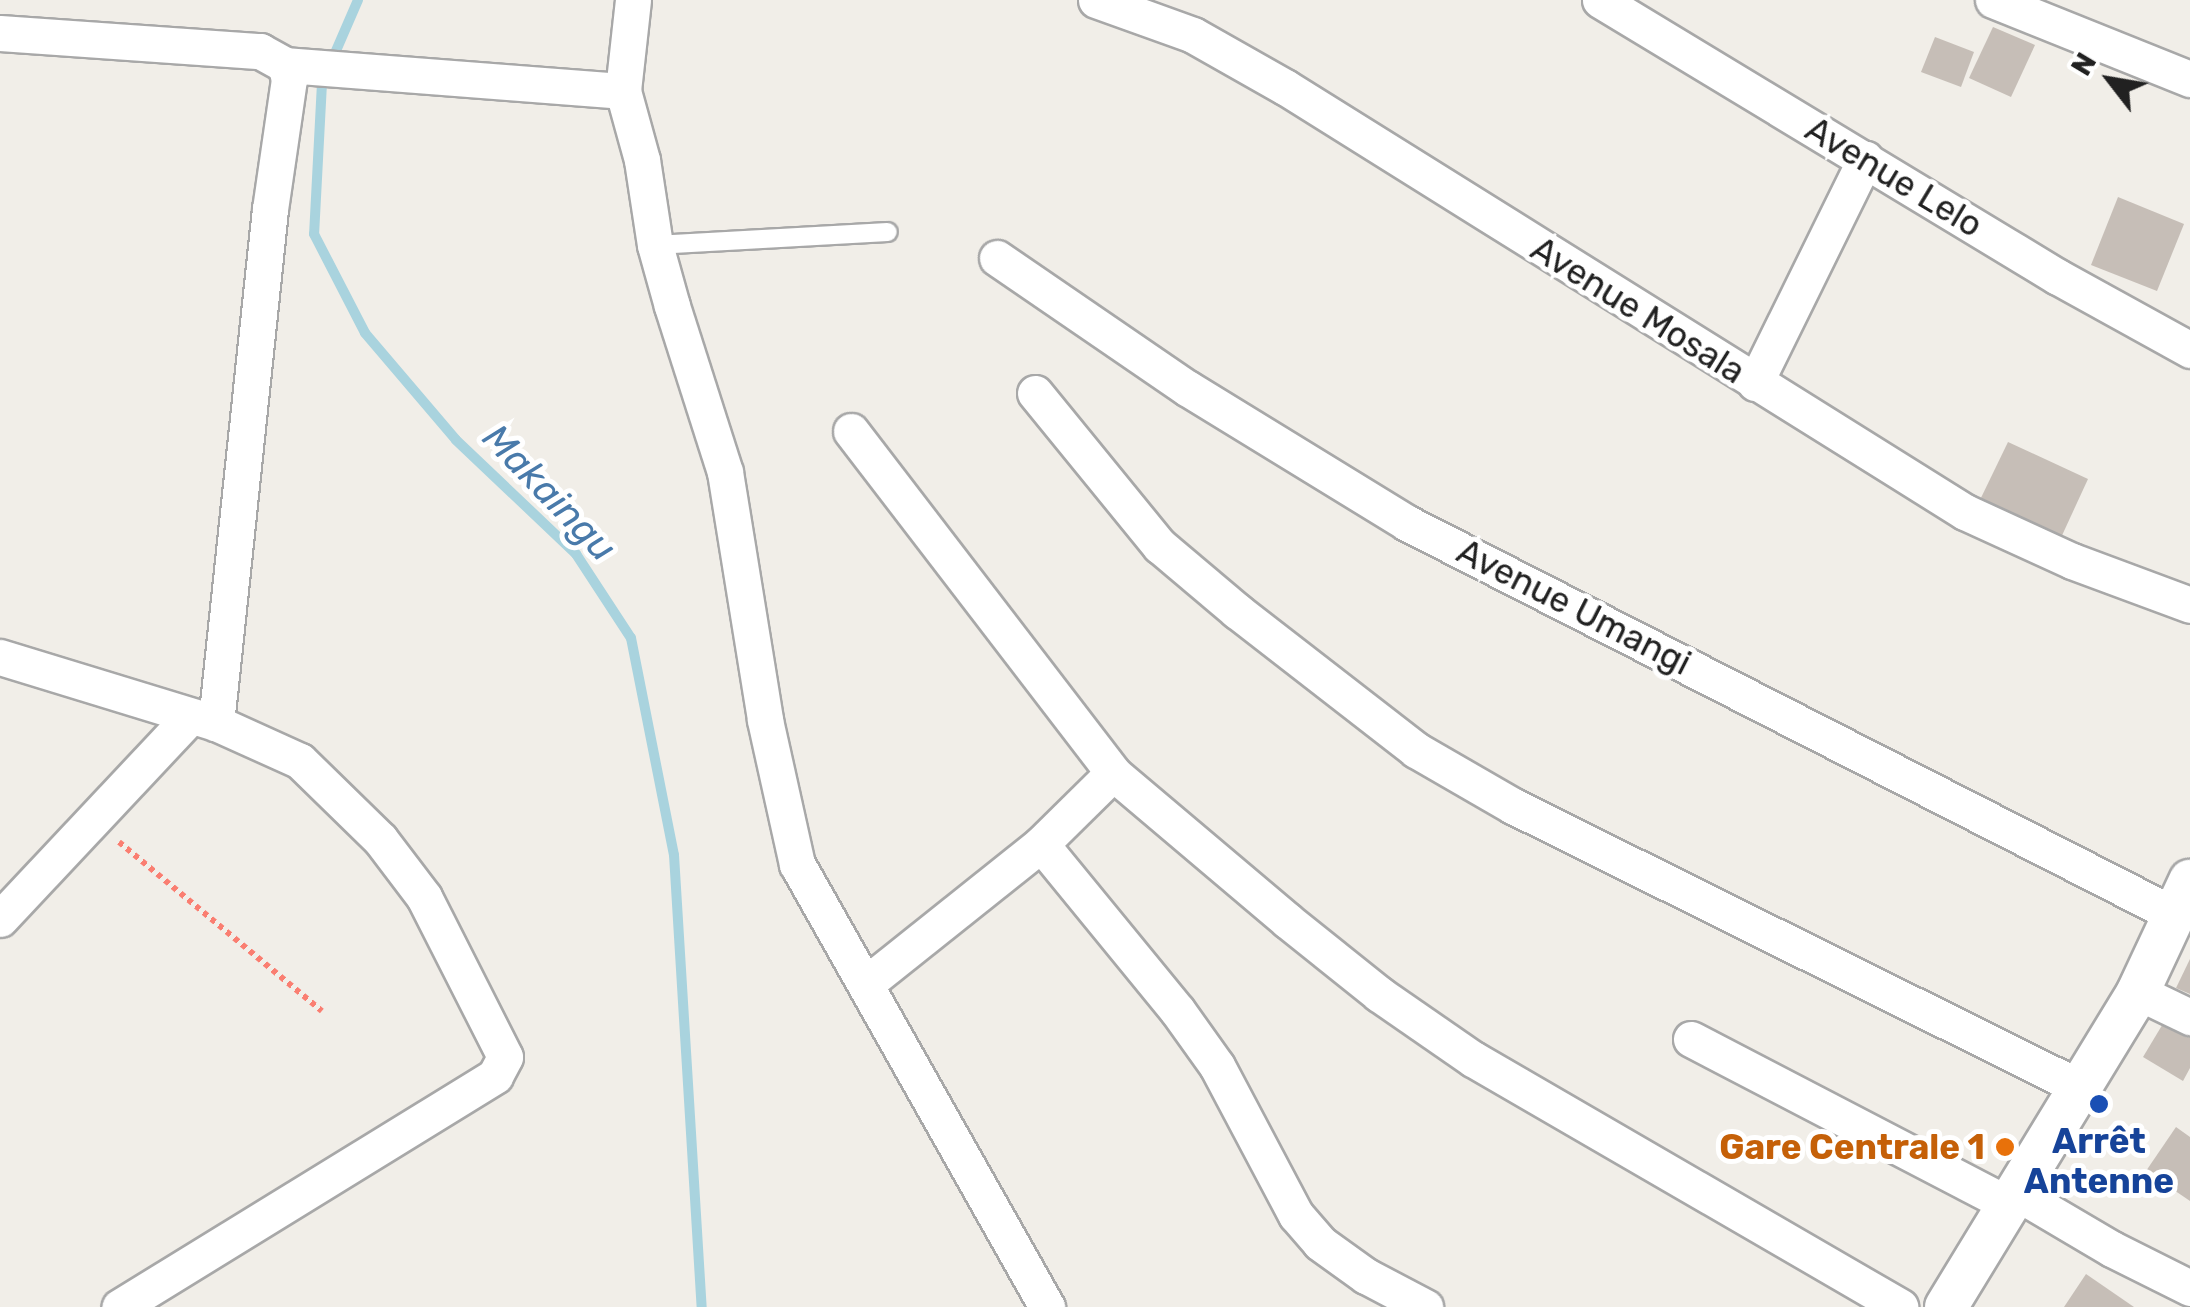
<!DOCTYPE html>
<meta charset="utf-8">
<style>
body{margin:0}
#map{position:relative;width:2190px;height:1307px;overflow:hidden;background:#f1eee8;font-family:Rubik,sans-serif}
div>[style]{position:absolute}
.stream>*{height:10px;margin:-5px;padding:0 5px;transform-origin:5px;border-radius:5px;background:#a9d3de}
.building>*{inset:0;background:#c6beb7}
.path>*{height:6px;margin-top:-3px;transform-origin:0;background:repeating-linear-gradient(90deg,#fa7e71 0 5px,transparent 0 10px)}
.roads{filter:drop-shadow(2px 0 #a8a8a8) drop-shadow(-2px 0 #a8a8a8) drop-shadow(0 2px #a8a8a8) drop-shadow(0 -2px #a8a8a8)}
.service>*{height:18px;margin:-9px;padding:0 9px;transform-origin:9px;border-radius:9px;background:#fff}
.minor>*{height:35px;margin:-17.5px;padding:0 17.5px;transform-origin:17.5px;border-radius:17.5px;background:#fff}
.tertiary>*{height:42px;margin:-21px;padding:0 21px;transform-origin:21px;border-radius:21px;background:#fff}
.dots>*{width:28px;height:28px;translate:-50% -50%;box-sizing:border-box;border:5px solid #fff;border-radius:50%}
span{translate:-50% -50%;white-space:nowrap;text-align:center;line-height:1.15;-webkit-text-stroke:10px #fff;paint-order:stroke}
.street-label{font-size:35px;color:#212121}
.transit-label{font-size:35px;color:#164399;font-weight:700}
.food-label{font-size:35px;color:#c56008;font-weight:700}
.right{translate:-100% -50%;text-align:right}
.water-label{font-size:38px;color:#497aaa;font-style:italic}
.north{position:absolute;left:2060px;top:30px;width:100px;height:100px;-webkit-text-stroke:8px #fff;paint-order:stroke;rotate:301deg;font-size:28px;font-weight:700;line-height:40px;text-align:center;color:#212121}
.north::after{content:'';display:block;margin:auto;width:35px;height:45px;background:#212121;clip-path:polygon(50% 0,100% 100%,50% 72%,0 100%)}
</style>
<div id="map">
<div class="stream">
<div style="left:358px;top:0;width:90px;rotate:113.4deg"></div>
<div style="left:322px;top:83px;width:151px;rotate:93deg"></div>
<div style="left:314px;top:234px;width:111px;rotate:62.7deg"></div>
<div style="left:365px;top:333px;width:140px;rotate:49.6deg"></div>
<div style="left:456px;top:440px;width:166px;rotate:43.5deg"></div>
<div style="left:576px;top:554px;width:100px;rotate:56.8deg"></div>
<div style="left:631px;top:638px;width:221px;rotate:78.8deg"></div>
<div style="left:674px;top:855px;width:453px;rotate:86.5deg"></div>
</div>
<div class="building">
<div style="clip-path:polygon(1993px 27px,2035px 45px,2011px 97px,1969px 78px)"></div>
<div style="clip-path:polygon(1935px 37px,1974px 52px,1961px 87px,1921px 72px)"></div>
<div style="clip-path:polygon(2118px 197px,2184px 224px,2157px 291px,2091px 265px)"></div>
<div style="clip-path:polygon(2008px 442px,2088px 479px,2059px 542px,1978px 504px)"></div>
<div style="clip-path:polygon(2190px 959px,2190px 994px,2176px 988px)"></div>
<div style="clip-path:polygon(2167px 1017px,2190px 1031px,2190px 1068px,2183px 1081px,2143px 1057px)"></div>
<div style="clip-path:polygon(2176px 1127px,2190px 1137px,2190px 1201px,2146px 1171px)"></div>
<div style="clip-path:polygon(2086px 1274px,2134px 1307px,2064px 1307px)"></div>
</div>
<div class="path">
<div style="left:119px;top:842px;width:264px;rotate:39.8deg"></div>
</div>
<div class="roads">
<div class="service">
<div style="left:655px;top:245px;width:233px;rotate:-3.2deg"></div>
</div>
<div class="minor">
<div style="left:633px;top:0;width:92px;rotate:96.3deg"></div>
<div style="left:623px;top:91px;width:72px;rotate:74.6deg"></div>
<div style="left:642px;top:160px;width:86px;rotate:81.3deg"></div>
<div style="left:655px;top:245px;width:63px;rotate:74.4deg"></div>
<div style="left:672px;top:306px;width:174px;rotate:72.3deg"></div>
<div style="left:725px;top:472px;width:251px;rotate:80.8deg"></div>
<div style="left:765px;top:720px;width:148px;rotate:77.5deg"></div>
<div style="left:797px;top:864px;width:509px;rotate:60.56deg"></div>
<div style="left:1096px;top:0;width:103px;rotate:19.8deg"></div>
<div style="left:1193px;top:35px;width:106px;rotate:29.5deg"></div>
<div style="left:1285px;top:87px;width:802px;rotate:32.01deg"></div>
<div style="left:1965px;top:512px;width:118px;rotate:24.6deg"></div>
<div style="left:2072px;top:561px;width:126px;rotate:20.4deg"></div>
<div style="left:1600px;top:0;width:535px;rotate:31.17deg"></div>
<div style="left:2058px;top:277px;width:151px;rotate:28.9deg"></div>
<div style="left:1993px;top:0;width:212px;rotate:21.9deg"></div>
<div style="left:0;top:33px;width:261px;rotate:4deg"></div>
<div style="left:260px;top:51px;width:29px;rotate:29deg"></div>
<div style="left:285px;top:65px;width:15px;rotate:74deg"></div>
<div style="left:289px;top:79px;width:131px;rotate:98.3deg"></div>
<div style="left:270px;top:209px;width:517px;rotate:96deg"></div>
<div style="left:285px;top:65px;width:339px;rotate:4.4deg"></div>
<div style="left:997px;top:258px;width:230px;rotate:34.4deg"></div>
<div style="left:1187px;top:388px;width:258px;rotate:31.5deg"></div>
<div style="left:1407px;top:523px;width:862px;rotate:27.04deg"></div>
<div style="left:1755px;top:383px;width:250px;rotate:-63.8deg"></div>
<div style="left:1035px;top:393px;width:198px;rotate:50.8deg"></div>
<div style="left:1160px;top:546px;width:101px;rotate:40.2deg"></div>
<div style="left:1237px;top:611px;width:227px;rotate:37.8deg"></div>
<div style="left:1416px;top:750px;width:112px;rotate:30deg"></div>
<div style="left:1513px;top:806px;width:634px;rotate:26.4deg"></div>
<div style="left:851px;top:431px;width:431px;rotate:52.5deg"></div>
<div style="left:1113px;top:773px;width:229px;rotate:40.2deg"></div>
<div style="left:1288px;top:921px;width:117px;rotate:38.7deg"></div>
<div style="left:1379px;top:994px;width:114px;rotate:34.7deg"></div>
<div style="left:1473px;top:1059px;width:494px;rotate:30.1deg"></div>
<div style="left:0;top:657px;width:226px;rotate:17deg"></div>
<div style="left:216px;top:723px;width:92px;rotate:24.3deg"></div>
<div style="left:300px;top:761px;width:112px;rotate:44.3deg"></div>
<div style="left:380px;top:839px;width:73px;rotate:52.8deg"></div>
<div style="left:424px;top:897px;width:179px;rotate:63.1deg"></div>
<div style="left:505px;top:1057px;width:21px;rotate:118deg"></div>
<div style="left:495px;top:1076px;width:441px;rotate:148.4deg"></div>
<div style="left:1041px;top:844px;width:215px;rotate:50.7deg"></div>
<div style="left:1177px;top:1010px;width:69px;rotate:54.5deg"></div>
<div style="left:1217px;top:1066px;width:169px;rotate:62.1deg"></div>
<div style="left:1296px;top:1215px;width:37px;rotate:49deg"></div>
<div style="left:1320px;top:1243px;width:57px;rotate:35.7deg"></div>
<div style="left:1366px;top:1276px;width:67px;rotate:27.7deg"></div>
<div style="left:0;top:919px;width:276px;rotate:-46.8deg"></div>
<div style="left:867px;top:983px;width:223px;rotate:-38.6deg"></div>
<div style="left:1041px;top:844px;width:101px;rotate:-44.6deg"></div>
<div style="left:2138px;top:992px;width:58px;rotate:25.7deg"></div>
<div style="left:1691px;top:1039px;width:360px;rotate:27.5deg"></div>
<div style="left:2017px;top:1193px;width:110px;rotate:30.5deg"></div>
<div style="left:2112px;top:1249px;width:87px;rotate:26.6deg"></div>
</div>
<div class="tertiary">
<div style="left:1946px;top:1307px;width:369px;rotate:-58.6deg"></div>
<div style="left:2138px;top:992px;width:123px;rotate:-64.9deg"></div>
</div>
</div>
<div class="dots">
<div style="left:2099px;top:1104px;background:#1a4fb4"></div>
<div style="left:2005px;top:1147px;background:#e8710a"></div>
</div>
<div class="street-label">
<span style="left:1894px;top:177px;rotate:31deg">Avenue Lelo</span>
<span style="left:1638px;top:310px;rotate:32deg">Avenue Mosala</span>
<span style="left:1574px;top:607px;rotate:27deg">Avenue Umangi</span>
</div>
<div class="transit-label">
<span style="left:2099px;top:1161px">Arrêt<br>Antenne</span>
</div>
<div class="food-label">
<span class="right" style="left:1985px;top:1147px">Gare Centrale 1</span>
</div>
<div class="water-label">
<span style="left:549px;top:493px;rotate:46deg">Makaingu</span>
</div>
<div class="north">N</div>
</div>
